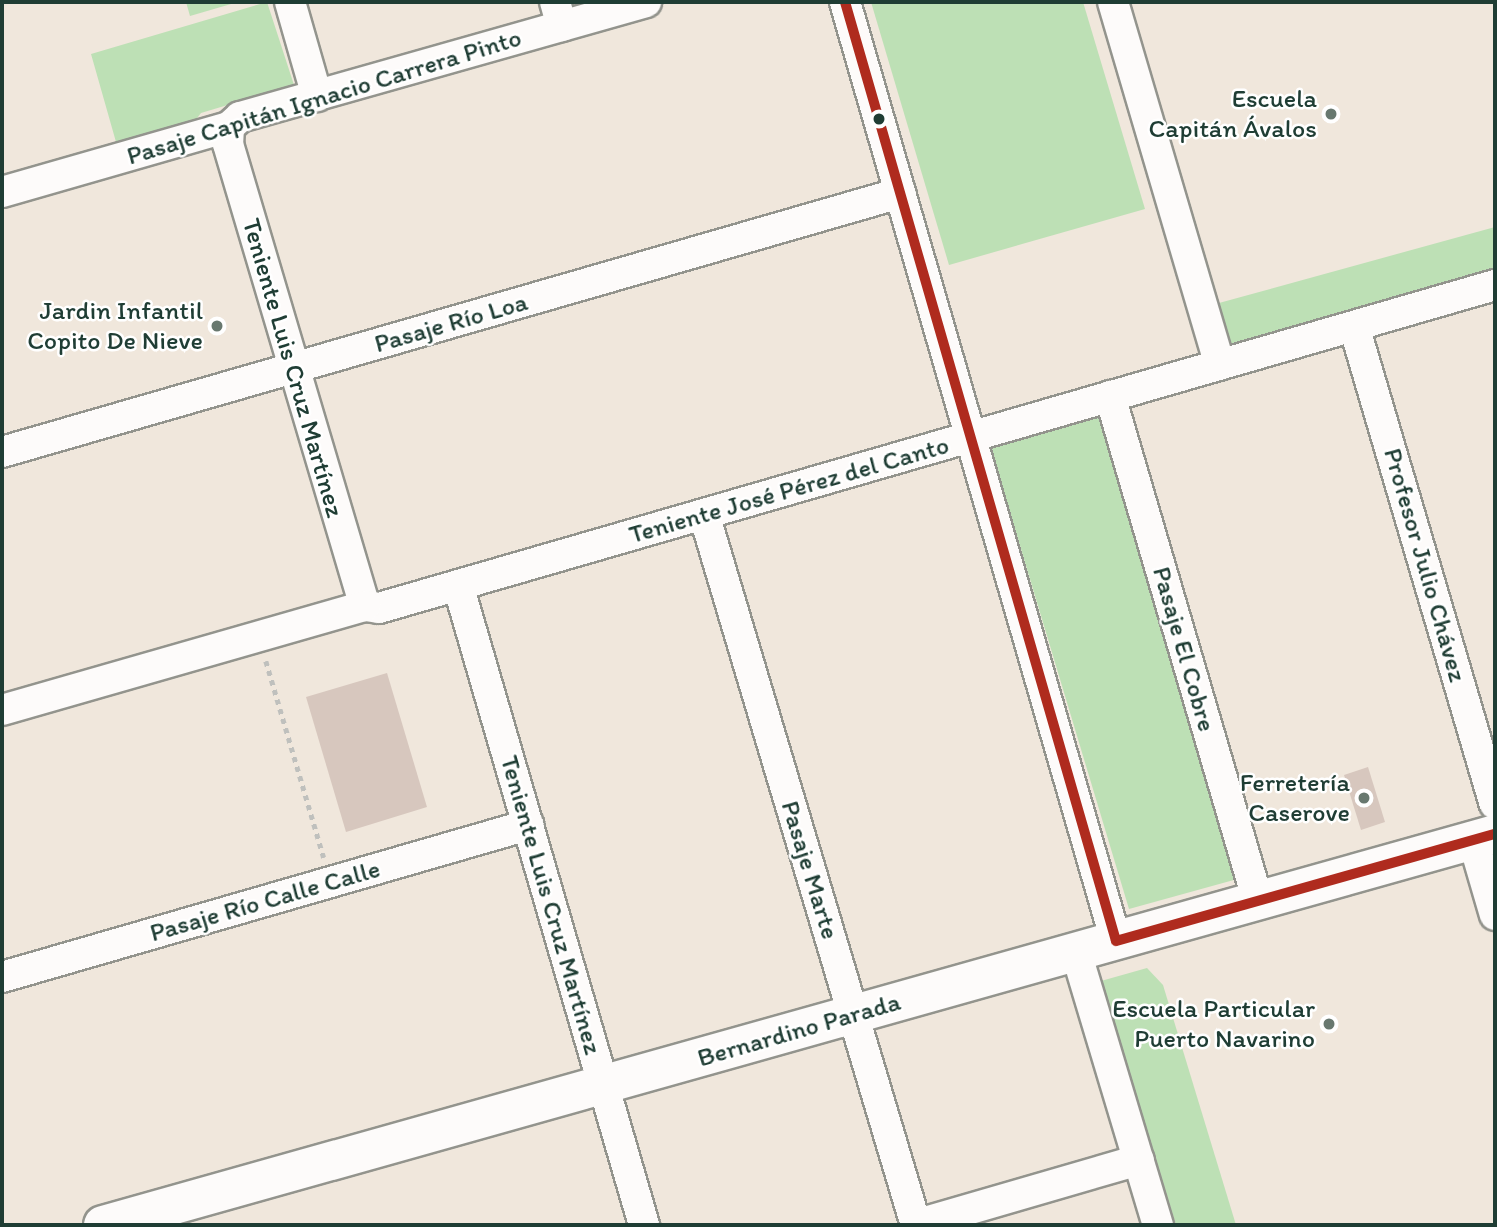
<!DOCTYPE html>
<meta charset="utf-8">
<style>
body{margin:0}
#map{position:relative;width:1497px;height:1227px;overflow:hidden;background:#f0e7dc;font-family:Itim,sans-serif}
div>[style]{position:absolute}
.green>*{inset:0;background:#bde0b5}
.building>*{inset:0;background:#d7c7be}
.path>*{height:4.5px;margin-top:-2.25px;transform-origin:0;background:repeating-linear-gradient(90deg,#bfc0bd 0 5px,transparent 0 10px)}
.roads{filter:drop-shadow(2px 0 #93948d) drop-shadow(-2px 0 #93948d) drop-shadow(0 2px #93948d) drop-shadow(0 -2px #93948d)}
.street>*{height:30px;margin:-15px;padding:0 15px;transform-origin:15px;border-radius:15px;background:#fdfbfa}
.secondary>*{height:38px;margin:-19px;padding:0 19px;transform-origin:19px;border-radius:19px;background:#fdfbfa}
.bus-1>*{height:10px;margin:-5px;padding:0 5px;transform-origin:5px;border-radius:5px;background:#af2b1e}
.dots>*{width:19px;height:19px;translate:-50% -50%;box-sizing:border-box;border:4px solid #fff;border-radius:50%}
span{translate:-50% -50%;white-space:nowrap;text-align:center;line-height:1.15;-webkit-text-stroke:5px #fff;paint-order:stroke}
.street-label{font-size:26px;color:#1f3d34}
.poi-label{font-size:26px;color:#1f3d34}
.right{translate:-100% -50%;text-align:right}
.frame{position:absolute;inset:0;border:4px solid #1f3d34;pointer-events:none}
</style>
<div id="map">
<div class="green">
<div style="clip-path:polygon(186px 2px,238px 2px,190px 16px)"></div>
<div style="clip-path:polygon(267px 2px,294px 85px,201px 113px,191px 126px,116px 142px,91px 54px)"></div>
<div style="clip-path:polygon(871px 2px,1083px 2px,1145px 209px,949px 265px)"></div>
<div style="clip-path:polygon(1495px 227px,1495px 272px,1232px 344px,1225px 341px,1219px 303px)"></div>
<div style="clip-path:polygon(1107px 412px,1241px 878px,1129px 909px,990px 446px)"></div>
<div style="clip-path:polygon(1147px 968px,1163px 985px,1236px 1225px,1176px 1225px,1101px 981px)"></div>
</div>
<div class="building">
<div style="clip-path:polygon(387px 673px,427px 807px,346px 832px,306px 697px)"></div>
<div style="clip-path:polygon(1368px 767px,1385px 822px,1361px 830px,1344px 775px)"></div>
</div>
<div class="path">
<div style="left:266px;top:661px;width:205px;rotate:73.6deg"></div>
</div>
<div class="roads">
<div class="street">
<div style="left:290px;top:2px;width:98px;rotate:74deg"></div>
<div style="left:555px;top:2px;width:25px;rotate:74deg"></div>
<div style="left:845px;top:2px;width:977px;rotate:73.9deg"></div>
<div style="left:1113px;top:2px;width:378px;rotate:73.6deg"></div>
<div style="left:229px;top:127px;width:17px;rotate:93deg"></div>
<div style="left:228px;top:144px;width:482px;rotate:73.5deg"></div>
<div style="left:2px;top:192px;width:236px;rotate:-16deg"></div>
<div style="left:229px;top:127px;width:15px;rotate:-42deg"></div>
<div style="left:240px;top:117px;width:422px;rotate:-15.8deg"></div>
<div style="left:1354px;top:326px;width:498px;rotate:73.6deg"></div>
<div style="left:1110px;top:396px;width:526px;rotate:73.67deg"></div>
<div style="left:2px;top:452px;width:935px;rotate:-16.09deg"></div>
<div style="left:704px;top:514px;width:742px;rotate:73.4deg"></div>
<div style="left:458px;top:585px;width:666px;rotate:73.79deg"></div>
<div style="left:365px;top:606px;width:14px;rotate:8deg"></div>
<div style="left:379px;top:608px;width:1162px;rotate:-16.14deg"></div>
<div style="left:2px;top:710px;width:378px;rotate:-16deg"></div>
<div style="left:1473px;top:840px;width:78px;rotate:73.7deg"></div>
<div style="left:1076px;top:952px;width:285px;rotate:73.3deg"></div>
<div style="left:2px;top:977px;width:548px;rotate:-16.12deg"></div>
<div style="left:915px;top:1225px;width:233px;rotate:-16.2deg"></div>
</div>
<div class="secondary">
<div style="left:103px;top:1225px;width:1446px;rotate:-15.69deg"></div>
</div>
</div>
<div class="bus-1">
<div style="left:845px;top:2px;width:977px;rotate:73.9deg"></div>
<div style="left:1116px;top:941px;width:394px;rotate:-15.8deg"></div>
</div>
<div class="dots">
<div style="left:1331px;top:114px;background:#68786f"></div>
<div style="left:879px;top:119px;background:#1f3d34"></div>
<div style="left:217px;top:326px;background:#68786f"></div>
<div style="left:1364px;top:798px;background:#68786f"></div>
<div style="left:1329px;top:1024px;background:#68786f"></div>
</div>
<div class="street-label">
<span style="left:324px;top:97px;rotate:-17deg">Pasaje Capitán Ignacio Carrera Pinto</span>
<span style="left:451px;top:323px;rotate:-16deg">Pasaje Río Loa</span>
<span style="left:293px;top:368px;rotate:74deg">Teniente Luis Cruz Martínez</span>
<span style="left:789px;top:490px;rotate:-16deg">Teniente José Pérez del Canto</span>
<span style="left:1425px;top:565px;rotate:74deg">Profesor Julio Chávez</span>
<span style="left:1184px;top:649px;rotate:74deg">Pasaje El Cobre</span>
<span style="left:810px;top:870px;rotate:73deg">Pasaje Marte</span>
<span style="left:265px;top:901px;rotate:-16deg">Pasaje Río Calle Calle</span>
<span style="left:551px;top:905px;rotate:74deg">Teniente Luis Cruz Martínez</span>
<span style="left:799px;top:1030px;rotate:-16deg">Bernardino Parada</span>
</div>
<div class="poi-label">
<span class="right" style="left:1317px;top:114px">Escuela<br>Capitán Ávalos</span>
<span class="right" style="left:203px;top:326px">Jardin Infantil<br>Copito De Nieve</span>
<span class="right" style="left:1350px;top:798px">Ferretería<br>Caserove</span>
<span class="right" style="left:1315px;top:1024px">Escuela Particular<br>Puerto Navarino</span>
</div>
<div class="frame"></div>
</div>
